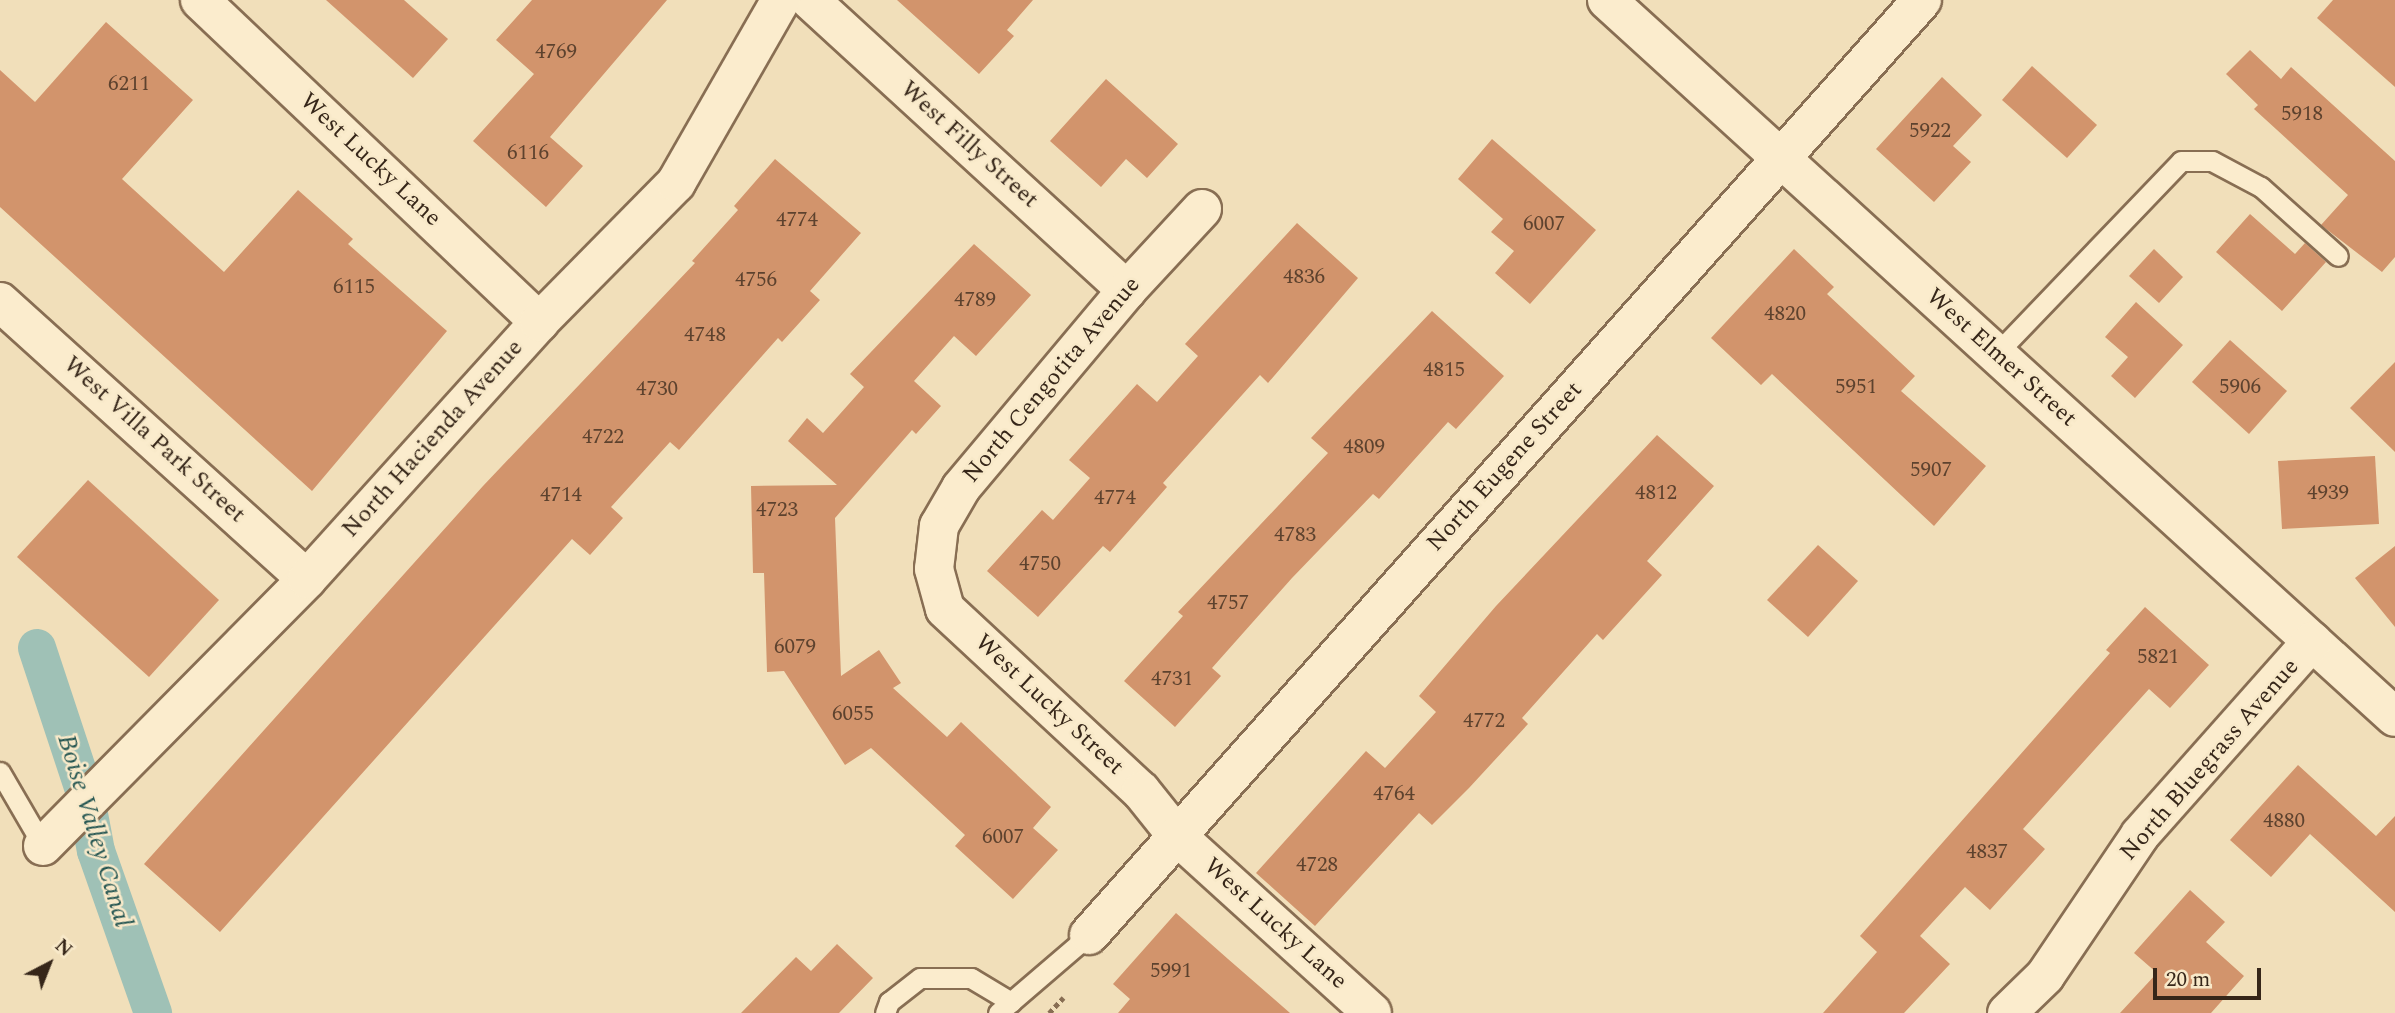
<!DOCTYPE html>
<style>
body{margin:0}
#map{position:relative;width:2395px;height:1013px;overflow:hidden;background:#f1dfba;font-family:Spectral,serif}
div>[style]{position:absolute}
.canal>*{height:38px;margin:-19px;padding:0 19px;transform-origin:19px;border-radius:19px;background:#9fc1b6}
.building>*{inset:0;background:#d2946c}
.path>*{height:4.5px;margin-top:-2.25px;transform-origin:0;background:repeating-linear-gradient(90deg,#886e53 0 5px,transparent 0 8.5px)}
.roads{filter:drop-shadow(2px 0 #886e53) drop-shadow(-2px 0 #886e53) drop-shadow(0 2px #886e53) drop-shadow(0 -2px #886e53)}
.service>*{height:19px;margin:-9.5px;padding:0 9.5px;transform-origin:9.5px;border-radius:9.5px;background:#fbeccd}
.minor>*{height:38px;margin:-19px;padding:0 19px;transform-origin:19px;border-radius:19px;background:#fbeccd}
span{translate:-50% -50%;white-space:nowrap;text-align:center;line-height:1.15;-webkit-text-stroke:5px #f8e9c9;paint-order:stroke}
.number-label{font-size:21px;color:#5d422e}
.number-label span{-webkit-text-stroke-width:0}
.street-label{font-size:24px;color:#362619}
.water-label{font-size:26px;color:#275753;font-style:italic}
.north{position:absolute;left:14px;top:929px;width:70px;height:70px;-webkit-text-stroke:5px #f8e9c9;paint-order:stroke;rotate:42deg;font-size:19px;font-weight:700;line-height:28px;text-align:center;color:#362619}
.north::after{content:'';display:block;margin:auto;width:24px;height:32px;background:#362619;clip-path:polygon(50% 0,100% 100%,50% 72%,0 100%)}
.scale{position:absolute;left:2153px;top:968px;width:108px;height:32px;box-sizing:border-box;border:4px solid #362619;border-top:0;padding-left:9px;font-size:21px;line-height:24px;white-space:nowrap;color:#362619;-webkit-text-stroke:5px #f8e9c9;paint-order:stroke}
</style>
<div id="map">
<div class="canal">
<div style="left:37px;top:648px;width:153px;rotate:71.7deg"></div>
<div style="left:85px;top:793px;width:59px;rotate:79.3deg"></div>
<div style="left:96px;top:851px;width:172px;rotate:70.6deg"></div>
</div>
<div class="building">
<div style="clip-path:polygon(326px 0,404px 0,448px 39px,413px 78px)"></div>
<div style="clip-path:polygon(532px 0,667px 0,550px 137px,583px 166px,546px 207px,473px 141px,534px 74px,496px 40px)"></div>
<div style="clip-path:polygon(897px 0,1033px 0,1007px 30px,1014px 36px,979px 74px)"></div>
<div style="clip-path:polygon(2333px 0,2395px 0,2395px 87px,2317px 18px)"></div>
<div style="clip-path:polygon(106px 22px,193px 100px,122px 179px,224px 272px,298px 190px,353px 239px,348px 244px,447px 331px,312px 491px,0 207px,0 70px,35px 102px)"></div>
<div style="clip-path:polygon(2250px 50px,2281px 79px,2291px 67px,2395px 161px,2395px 257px,2382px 272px,2321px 225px,2348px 195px,2254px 109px,2258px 105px,2226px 74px)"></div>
<div style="clip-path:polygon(2032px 66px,2097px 125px,2067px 158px,2002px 100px)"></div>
<div style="clip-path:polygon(1942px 77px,1982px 115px,1953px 146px,1971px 162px,1934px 202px,1876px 149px)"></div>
<div style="clip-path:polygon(1106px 79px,1178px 144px,1147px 178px,1126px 159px,1101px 187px,1050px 141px)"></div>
<div style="clip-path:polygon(1492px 139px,1596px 230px,1530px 304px,1495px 273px,1514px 251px,1491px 232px,1503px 219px,1458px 179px)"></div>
<div style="clip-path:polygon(775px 159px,861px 233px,810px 291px,820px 300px,782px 342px,778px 338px,679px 450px,670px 442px,611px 507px,623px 518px,590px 555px,572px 539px,220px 932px,144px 864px,483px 486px,695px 263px,692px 261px,738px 210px,734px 206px)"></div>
<div style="clip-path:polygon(2250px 214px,2295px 254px,2305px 243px,2326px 262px,2282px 311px,2216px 252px)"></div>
<div style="clip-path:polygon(1297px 223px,1358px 278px,1268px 383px,1260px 375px,1163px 483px,1167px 487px,1110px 552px,1103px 546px,1038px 617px,987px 571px,1042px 510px,1053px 520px,1090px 478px,1069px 460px,1137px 384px,1157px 402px,1198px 356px,1185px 344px)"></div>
<div style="clip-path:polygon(974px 244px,1031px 295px,976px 356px,954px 336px,914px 381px,941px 406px,916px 434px,912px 430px,835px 518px,841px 676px,879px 650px,901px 683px,893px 688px,947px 737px,961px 722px,1051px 807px,1033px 828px,1058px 850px,1013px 899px,955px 846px,965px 835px,871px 748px,845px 765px,784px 671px,767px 672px,764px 573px,753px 573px,751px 486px,837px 485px,788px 441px,807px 418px,823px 433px,864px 387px,850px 374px)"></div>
<div style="clip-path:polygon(1794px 249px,1834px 287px,1827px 294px,1915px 376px,1901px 391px,1986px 466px,1934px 526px,1772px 374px,1761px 385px,1711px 338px)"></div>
<div style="clip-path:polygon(2154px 249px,2183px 277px,2159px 303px,2129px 276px)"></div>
<div style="clip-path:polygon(2136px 302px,2183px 345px,2135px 398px,2111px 376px,2128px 357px,2105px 337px)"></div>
<div style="clip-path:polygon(1432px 311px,1504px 376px,1456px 429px,1448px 422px,1379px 499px,1373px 494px,1292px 578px,1212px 668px,1221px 676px,1175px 727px,1124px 681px,1183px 616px,1178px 612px,1328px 453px,1311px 438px)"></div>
<div style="clip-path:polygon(2230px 340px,2287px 391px,2249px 434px,2192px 382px)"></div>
<div style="clip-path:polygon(2395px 362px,2395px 452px,2350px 408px)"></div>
<div style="clip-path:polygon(1657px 435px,1714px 486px,1647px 561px,1662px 575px,1603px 640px,1597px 634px,1522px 718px,1528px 724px,1469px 788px,1432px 825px,1419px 813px,1315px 926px,1256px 873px,1366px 751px,1385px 768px,1436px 712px,1419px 696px,1496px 606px)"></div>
<div style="clip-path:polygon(2375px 456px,2379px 524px,2282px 529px,2278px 461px)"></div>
<div style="clip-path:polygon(88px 480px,219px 600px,149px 677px,17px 557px)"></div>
<div style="clip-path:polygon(1818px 545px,1858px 581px,1808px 637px,1767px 600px)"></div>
<div style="clip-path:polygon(2395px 546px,2395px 627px,2355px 578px)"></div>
<div style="clip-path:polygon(2145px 607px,2209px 665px,2170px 708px,2149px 689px,2023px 829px,2045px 849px,1990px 910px,1965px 887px,1920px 936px,1950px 964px,1904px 1013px,1823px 1013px,1877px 952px,1860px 936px,2110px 653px,2106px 650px)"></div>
<div style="clip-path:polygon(2298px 765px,2376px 836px,2395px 816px,2395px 912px,2310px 834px,2271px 877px,2230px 840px)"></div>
<div style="clip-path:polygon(2190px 890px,2225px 922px,2206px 942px,2244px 976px,2211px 1013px,2120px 1013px,2157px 973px,2134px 953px)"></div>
<div style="clip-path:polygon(1176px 913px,1228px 959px,1290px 1013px,1118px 1013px,1130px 999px,1113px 984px)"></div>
<div style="clip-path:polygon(837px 944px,873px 978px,839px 1013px,741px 1013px,796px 957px,811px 971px)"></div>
</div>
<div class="path">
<div style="left:1049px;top:1013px;width:21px;rotate:-47deg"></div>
</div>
<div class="roads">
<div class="service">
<div style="left:1996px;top:354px;width:267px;rotate:-46.2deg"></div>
<div style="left:2181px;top:161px;width:31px"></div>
<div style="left:2212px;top:161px;width:55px;rotate:28deg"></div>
<div style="left:2261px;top:187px;width:103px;rotate:41.9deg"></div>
<div style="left:0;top:772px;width:86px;rotate:59.8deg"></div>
<div style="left:885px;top:1013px;width:12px;rotate:-70deg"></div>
<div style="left:889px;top:1002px;width:39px;rotate:-38deg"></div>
<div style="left:920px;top:978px;width:51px"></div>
<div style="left:971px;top:978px;width:47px;rotate:31deg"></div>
<div style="left:998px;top:1013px;width:120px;rotate:-40.6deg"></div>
</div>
<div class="minor">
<div style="left:200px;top:0;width:468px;rotate:43.5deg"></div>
<div style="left:810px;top:0;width:430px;rotate:42.5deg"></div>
<div style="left:1607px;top:0;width:1065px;rotate:42.3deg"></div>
<div style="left:1202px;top:209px;width:110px;rotate:132.8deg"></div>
<div style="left:1127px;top:290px;width:258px;rotate:130deg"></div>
<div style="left:961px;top:488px;width:44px;rotate:120.1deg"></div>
<div style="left:939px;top:526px;width:43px;rotate:96.6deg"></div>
<div style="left:934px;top:569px;width:41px;rotate:74.6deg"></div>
<div style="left:945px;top:609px;width:267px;rotate:42.9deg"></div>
<div style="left:1141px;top:791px;width:58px;rotate:51.3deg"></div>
<div style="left:1177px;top:836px;width:263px;rotate:42.2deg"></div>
<div style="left:0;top:302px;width:413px;rotate:42.1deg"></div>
<div style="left:43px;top:846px;width:375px;rotate:-45.3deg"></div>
<div style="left:307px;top:579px;width:346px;rotate:-47.9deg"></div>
<div style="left:539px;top:322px;width:195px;rotate:-45.4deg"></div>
<div style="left:676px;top:183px;width:211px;rotate:-60.2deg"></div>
<div style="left:1089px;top:935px;width:1252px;rotate:-48.3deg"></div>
<div style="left:2007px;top:1013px;width:53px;rotate:-44.2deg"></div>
<div style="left:2045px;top:976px;width:170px;rotate:-56deg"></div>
<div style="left:2140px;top:835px;width:259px;rotate:-48.4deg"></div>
</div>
</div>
<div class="number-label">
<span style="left:556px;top:52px">4769</span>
<span style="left:129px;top:84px">6211</span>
<span style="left:2302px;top:114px">5918</span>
<span style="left:1930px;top:131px">5922</span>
<span style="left:528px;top:153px">6116</span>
<span style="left:797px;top:220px">4774</span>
<span style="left:1544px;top:224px">6007</span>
<span style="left:1304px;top:277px">4836</span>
<span style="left:756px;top:280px">4756</span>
<span style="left:354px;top:287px">6115</span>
<span style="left:975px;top:300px">4789</span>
<span style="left:1785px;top:314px">4820</span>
<span style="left:705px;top:335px">4748</span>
<span style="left:1444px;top:370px">4815</span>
<span style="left:1856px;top:387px">5951</span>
<span style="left:2240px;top:387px">5906</span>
<span style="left:657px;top:389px">4730</span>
<span style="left:603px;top:437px">4722</span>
<span style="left:1364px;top:447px">4809</span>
<span style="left:1931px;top:470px">5907</span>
<span style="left:1656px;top:493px">4812</span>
<span style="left:2328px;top:493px">4939</span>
<span style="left:561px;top:495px">4714</span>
<span style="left:1115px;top:498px">4774</span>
<span style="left:777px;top:510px">4723</span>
<span style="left:1295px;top:535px">4783</span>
<span style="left:1040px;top:564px">4750</span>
<span style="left:1228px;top:603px">4757</span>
<span style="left:795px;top:647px">6079</span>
<span style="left:2158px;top:657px">5821</span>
<span style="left:1172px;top:679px">4731</span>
<span style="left:853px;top:714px">6055</span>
<span style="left:1484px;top:721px">4772</span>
<span style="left:1394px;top:794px">4764</span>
<span style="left:2284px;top:821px">4880</span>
<span style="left:1003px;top:837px">6007</span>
<span style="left:1987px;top:852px">4837</span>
<span style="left:1317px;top:865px">4728</span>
<span style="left:1171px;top:971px">5991</span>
</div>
<div class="street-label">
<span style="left:969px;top:145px;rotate:42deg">West Filly Street</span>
<span style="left:370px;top:160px;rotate:43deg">West Lucky Lane</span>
<span style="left:2001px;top:358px;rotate:42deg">West Elmer Street</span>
<span style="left:1052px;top:380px;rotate:-50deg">North Cengotita Avenue</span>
<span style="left:433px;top:439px;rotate:-48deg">North Hacienda Avenue</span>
<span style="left:154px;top:440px;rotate:42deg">West Villa Park Street</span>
<span style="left:1505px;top:467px;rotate:-48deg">North Eugene Street</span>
<span style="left:1049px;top:705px;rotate:43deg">West Lucky Street</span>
<span style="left:2210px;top:760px;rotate:-49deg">North Bluegrass Avenue</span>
<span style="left:1275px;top:924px;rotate:42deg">West Lucky Lane</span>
</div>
<div class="water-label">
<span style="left:94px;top:831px;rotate:73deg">Boise Valley Canal</span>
</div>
<div class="north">N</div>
<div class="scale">20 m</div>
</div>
